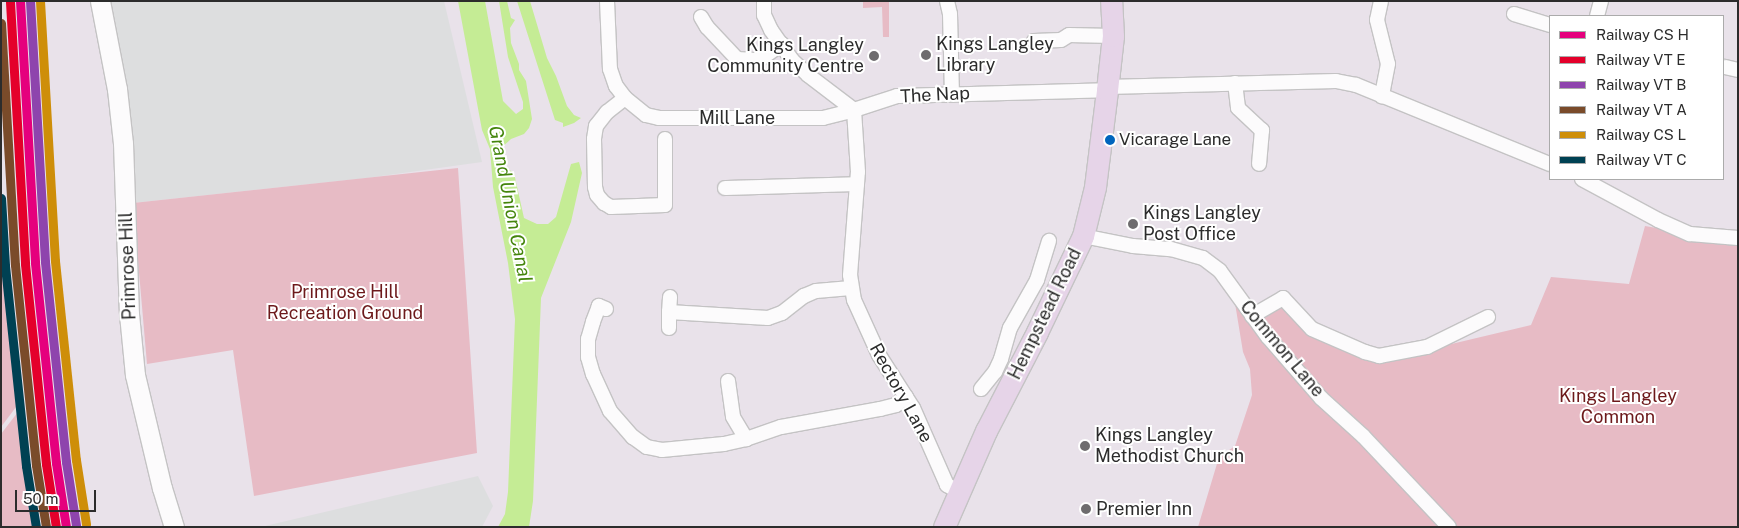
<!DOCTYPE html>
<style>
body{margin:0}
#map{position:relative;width:1739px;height:528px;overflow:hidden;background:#e9e2ea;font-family:"Public Sans",sans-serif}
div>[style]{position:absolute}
.industrial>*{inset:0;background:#dddedf}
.green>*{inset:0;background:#e7bbc5}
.water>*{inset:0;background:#c5ec95}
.roads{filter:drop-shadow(1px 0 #c4c3c4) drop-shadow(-1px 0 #c4c3c4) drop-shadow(0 1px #c4c3c4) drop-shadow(0 -1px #c4c3c4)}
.street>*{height:14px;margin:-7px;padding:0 7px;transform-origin:7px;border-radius:7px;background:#fcfbfc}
.secondary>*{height:19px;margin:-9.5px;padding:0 9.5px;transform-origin:9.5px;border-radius:9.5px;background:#fcfbfc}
.primary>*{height:21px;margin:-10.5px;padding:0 10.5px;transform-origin:10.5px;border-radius:10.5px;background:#e6d4e8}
.rail-1>*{height:9px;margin:-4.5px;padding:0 4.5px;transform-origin:4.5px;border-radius:4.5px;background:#e5007d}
.rail-2>*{height:9px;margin:-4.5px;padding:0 4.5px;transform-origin:4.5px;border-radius:4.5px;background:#e4002b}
.rail-3>*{height:9px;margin:-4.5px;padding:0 4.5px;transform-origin:4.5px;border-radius:4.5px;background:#8e44ad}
.rail-4>*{height:9px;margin:-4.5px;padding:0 4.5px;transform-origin:4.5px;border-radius:4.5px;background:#7a4b2a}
.rail-5>*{height:9px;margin:-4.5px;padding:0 4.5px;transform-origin:4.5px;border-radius:4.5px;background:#ce8e09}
.rail-6>*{height:9px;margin:-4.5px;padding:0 4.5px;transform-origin:4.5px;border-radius:4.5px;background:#004153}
.dots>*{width:14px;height:14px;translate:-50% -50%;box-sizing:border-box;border:2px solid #fff;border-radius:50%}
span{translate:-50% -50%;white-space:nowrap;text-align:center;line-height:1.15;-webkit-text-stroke:4px #fff;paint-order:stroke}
.bus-label{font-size:17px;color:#2c2c2c}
.left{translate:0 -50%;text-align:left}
.poi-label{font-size:18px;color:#2c2c2c}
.right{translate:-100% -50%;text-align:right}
.street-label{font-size:18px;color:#2c2c2c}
.park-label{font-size:18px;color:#6d191b}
.water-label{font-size:19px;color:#44850c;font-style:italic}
.frame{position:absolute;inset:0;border:2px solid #2c2c2c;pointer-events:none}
.legend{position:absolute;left:1549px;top:15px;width:175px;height:165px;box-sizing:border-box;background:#fff;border:1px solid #ababab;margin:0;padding:6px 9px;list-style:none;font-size:15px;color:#2c2c2c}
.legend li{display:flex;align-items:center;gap:10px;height:25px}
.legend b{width:25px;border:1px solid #ababab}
.scale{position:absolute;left:15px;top:490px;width:81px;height:22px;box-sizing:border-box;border:2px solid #2c2c2c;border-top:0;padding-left:6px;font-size:15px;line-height:18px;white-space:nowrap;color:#2c2c2c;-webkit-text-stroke:4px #fff;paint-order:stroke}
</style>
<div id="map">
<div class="industrial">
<div style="clip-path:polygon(108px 1px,444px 1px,482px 162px,367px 178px,133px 203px)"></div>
<div style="clip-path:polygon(478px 476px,493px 506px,482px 527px,265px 526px)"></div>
</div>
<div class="green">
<div style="clip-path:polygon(863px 1px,889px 1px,889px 37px,883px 37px,882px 7px,863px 8px)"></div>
<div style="clip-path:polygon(458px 168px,477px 453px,254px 496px,233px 350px,147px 364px,133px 203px)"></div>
<div style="clip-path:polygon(1645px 226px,1738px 242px,1738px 527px,1198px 527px,1219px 457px,1235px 446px,1252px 395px,1250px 369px,1243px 352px,1233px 291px,1252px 319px,1281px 302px,1309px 334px,1363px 359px,1380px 361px,1531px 325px,1551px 277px,1629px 284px)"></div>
<div style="clip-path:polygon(1px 240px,19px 403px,1px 427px)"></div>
<div style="clip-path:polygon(21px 408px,37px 527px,1px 527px,1px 434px)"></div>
</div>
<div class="water">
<div style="clip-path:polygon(458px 1px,485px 1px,503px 101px,516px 114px,523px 109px,523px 102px,508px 57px,499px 1px,507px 1px,511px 18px,515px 20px,510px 28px,511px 43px,519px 64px,519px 70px,526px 81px,532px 119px,529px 128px,524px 134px,511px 139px,501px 148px,505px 167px,514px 173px,524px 218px,537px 224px,548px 224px,556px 217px,571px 164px,579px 162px,582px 173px,571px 222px,541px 298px,533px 501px,529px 527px,498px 527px,505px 514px,508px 492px,515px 319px,508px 263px,493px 187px,490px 149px,482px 130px)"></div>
<div style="clip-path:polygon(517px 1px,530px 1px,547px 58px,556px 76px,567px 106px,574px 115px,581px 118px,574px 123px,563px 127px,563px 123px,555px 120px)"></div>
</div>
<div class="roads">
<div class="street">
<div style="left:607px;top:1px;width:68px;rotate:87.5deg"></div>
<div style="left:610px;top:69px;width:18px;rotate:71deg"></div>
<div style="left:616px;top:86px;width:15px;rotate:53deg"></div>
<div style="left:625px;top:98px;width:27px;rotate:39deg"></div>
<div style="left:646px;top:115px;width:13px;rotate:13deg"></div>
<div style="left:659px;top:118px;width:164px"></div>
<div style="left:823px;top:118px;width:32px;rotate:-14deg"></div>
<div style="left:764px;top:1px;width:14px;rotate:90deg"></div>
<div style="left:764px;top:15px;width:17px;rotate:65deg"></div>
<div style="left:771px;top:30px;width:37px;rotate:55deg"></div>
<div style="left:792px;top:60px;width:22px;rotate:43deg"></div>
<div style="left:808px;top:75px;width:58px;rotate:37.3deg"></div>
<div style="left:947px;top:1px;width:13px;rotate:77deg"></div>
<div style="left:950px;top:14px;width:80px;rotate:88.6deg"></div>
<div style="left:1381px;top:1px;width:19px;rotate:102deg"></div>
<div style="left:1377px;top:20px;width:45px;rotate:76deg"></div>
<div style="left:1388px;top:64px;width:33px;rotate:101deg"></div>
<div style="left:1514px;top:14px;width:38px;rotate:17deg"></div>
<div style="left:1597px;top:16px;width:16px;rotate:-75deg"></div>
<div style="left:701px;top:17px;width:12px;rotate:59deg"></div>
<div style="left:707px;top:27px;width:44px;rotate:46.8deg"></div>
<div style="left:737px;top:59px;width:22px;rotate:3deg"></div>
<div style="left:759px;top:60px;width:28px;rotate:-35deg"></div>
<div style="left:1034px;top:41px;width:27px;rotate:-2deg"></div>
<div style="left:1061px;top:40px;width:9px;rotate:-32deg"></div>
<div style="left:1069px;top:35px;width:44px;rotate:1.3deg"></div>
<div style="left:1725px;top:67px;width:13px;rotate:13deg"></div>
<div style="left:1235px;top:83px;width:25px;rotate:83deg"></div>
<div style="left:1238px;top:108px;width:33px;rotate:43deg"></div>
<div style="left:1262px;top:130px;width:34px;rotate:95deg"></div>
<div style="left:1107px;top:87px;width:229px;rotate:-1.5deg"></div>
<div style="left:1336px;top:81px;width:20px;rotate:11deg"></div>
<div style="left:1356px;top:85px;width:209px;rotate:22.2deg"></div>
<div style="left:625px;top:98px;width:23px;rotate:142deg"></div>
<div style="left:607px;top:112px;width:18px;rotate:128deg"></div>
<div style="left:596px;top:126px;width:13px;rotate:99deg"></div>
<div style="left:594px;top:139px;width:48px;rotate:88.8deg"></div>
<div style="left:595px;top:187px;width:8px;rotate:76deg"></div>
<div style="left:597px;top:195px;width:11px;rotate:49deg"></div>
<div style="left:604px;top:203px;width:8px;rotate:30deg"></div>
<div style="left:611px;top:207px;width:54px;rotate:-2.1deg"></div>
<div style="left:665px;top:205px;width:66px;rotate:-90deg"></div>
<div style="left:1582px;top:179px;width:86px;rotate:28.3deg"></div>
<div style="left:1658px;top:220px;width:35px;rotate:24deg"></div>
<div style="left:1690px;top:234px;width:48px;rotate:4.8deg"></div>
<div style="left:725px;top:188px;width:132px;rotate:-1.7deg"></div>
<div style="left:1083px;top:236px;width:51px;rotate:11.3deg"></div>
<div style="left:1133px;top:246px;width:38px;rotate:5deg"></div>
<div style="left:1171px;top:249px;width:33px;rotate:16deg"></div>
<div style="left:1203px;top:258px;width:21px;rotate:37deg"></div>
<div style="left:1220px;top:271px;width:82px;rotate:54deg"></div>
<div style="left:1268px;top:337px;width:81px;rotate:49deg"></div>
<div style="left:1321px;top:398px;width:57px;rotate:42.1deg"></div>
<div style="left:1363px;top:436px;width:125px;rotate:46.6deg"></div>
<div style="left:606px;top:309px;width:8px;rotate:-157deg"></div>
<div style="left:599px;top:306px;width:17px;rotate:111deg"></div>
<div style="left:593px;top:322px;width:18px;rotate:106deg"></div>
<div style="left:588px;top:339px;width:18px;rotate:90deg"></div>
<div style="left:588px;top:357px;width:18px;rotate:74deg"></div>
<div style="left:593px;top:374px;width:41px;rotate:65.3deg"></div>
<div style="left:610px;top:411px;width:35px;rotate:49deg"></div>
<div style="left:633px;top:437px;width:17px;rotate:36deg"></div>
<div style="left:647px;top:447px;width:15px;rotate:11deg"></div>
<div style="left:662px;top:450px;width:62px;rotate:-5.5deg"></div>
<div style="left:724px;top:444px;width:23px;rotate:-13deg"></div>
<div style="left:669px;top:312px;width:15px;rotate:-86deg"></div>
<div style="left:1252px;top:316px;width:36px;rotate:-30deg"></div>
<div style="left:1283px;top:298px;width:42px;rotate:46.9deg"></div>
<div style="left:1312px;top:329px;width:58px;rotate:23.5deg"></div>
<div style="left:1365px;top:352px;width:15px;rotate:16deg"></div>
<div style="left:1379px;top:356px;width:49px;rotate:-10.6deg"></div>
<div style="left:1427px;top:347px;width:68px;rotate:-26.2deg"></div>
<div style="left:669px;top:328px;width:16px;rotate:-90deg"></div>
<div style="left:669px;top:312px;width:99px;rotate:3.5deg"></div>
<div style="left:768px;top:318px;width:15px;rotate:-20deg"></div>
<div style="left:782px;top:313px;width:28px;rotate:-38deg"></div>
<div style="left:804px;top:296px;width:13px;rotate:-23deg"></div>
<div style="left:816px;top:291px;width:35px;rotate:-5deg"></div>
<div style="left:728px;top:381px;width:36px;rotate:82deg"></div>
<div style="left:733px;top:417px;width:26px;rotate:59deg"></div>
<div style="left:746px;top:439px;width:37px;rotate:-19deg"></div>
<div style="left:781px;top:427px;width:101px;rotate:-10.3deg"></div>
<div style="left:880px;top:409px;width:16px;rotate:-14deg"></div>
<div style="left:896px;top:405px;width:13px;rotate:-39deg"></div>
<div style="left:981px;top:389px;width:22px;rotate:-51deg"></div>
<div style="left:995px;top:372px;width:14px;rotate:-65deg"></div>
<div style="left:1001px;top:359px;width:32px;rotate:-74deg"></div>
<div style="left:1010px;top:328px;width:55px;rotate:-60.6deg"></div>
<div style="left:1037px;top:280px;width:41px;rotate:-72.9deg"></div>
<div style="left:960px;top:492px;width:15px;rotate:-152deg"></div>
<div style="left:947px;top:485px;width:84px;rotate:-113.8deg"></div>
<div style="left:913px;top:408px;width:63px;rotate:-122.7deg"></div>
<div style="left:879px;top:355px;width:60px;rotate:-114.4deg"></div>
<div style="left:854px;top:300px;width:25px;rotate:-99deg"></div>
<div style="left:850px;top:275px;width:103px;rotate:-85.6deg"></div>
<div style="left:858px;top:172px;width:62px;rotate:-93.7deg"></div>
<div style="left:854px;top:110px;width:45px;rotate:-18deg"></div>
<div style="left:897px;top:96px;width:210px;rotate:-1.6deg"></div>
</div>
<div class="secondary">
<div style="left:100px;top:1px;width:90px;rotate:79.1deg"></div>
<div style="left:117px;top:89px;width:54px;rotate:83.7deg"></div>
<div style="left:123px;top:143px;width:171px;rotate:88deg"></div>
<div style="left:129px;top:314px;width:61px;rotate:84.4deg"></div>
<div style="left:135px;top:375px;width:116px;rotate:76.6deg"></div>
<div style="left:162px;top:488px;width:41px;rotate:72.9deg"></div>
</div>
<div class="primary">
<div style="left:944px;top:527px;width:105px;rotate:-66.4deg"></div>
<div style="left:986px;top:431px;width:111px;rotate:-62.7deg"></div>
<div style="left:1037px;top:332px;width:106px;rotate:-64.4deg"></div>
<div style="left:1083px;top:236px;width:50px;rotate:-76.2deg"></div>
<div style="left:1095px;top:187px;width:98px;rotate:-82.9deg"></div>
<div style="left:1107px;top:90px;width:54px;rotate:-83.7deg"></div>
<div style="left:1113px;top:36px;width:35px;rotate:-93deg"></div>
</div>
</div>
<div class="rail-1">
<div style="left:20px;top:1px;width:262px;rotate:86.7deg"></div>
<div style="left:35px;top:263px;width:201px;rotate:84deg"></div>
<div style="left:56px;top:463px;width:65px;rotate:81.1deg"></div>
</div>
<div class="rail-2">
<div style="left:10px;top:2px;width:262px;rotate:86.7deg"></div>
<div style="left:25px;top:264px;width:201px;rotate:84deg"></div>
<div style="left:46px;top:464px;width:64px;rotate:81deg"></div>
</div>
<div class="rail-3">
<div style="left:30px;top:1px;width:261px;rotate:86.7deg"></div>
<div style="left:45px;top:262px;width:201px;rotate:84deg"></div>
<div style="left:66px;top:462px;width:64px;rotate:81deg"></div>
</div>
<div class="rail-4">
<div style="left:1px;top:23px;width:242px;rotate:86.7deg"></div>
<div style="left:15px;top:265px;width:201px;rotate:84deg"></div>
<div style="left:36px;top:465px;width:63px;rotate:80.8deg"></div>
</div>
<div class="rail-5">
<div style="left:40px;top:1px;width:260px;rotate:86.7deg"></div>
<div style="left:55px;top:261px;width:200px;rotate:84deg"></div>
<div style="left:76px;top:460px;width:65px;rotate:81.1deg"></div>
</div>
<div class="rail-6">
<div style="left:1px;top:198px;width:68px;rotate:86.6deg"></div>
<div style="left:5px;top:266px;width:201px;rotate:84deg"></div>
<div style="left:26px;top:466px;width:62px;rotate:80.7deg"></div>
</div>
<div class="dots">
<div style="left:926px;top:55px;background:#6e6c6e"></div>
<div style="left:874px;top:56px;background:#6e6c6e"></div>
<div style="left:1110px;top:140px;background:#0065bd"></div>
<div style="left:1133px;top:224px;background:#6e6c6e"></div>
<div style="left:1085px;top:446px;background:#6e6c6e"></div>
<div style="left:1086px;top:509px;background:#6e6c6e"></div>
</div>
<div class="bus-label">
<span class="left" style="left:1119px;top:140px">Vicarage Lane</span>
</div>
<div class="poi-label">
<span class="left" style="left:936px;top:55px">Kings Langley<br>Library</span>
<span class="right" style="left:864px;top:56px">Kings Langley<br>Community Centre</span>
<span class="left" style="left:1143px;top:224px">Kings Langley<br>Post Office</span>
<span class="left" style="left:1095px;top:446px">Kings Langley<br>Methodist Church</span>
<span class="left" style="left:1096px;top:509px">Premier Inn</span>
</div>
<div class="street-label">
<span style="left:935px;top:95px;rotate:-3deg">The Nap</span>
<span style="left:737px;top:118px">Mill Lane</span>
<span style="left:128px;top:266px;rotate:-92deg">Primrose Hill</span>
<span style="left:1045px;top:314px;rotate:-64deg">Hempstead Road</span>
<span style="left:1282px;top:349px;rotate:50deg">Common Lane</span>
<span style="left:901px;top:393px;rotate:61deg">Rectory Lane</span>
</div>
<div class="park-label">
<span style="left:345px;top:303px">Primrose Hill<br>Recreation Ground</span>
<span style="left:1618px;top:407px">Kings Langley<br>Common</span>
</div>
<div class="water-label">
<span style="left:510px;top:204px;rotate:79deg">Grand Union Canal</span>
</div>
<div class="frame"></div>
<ul class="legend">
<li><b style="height:6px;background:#e5007d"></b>Railway CS H</li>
<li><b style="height:6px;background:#e4002b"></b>Railway VT E</li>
<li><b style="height:6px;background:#8e44ad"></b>Railway VT B</li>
<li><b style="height:6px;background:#7a4b2a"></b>Railway VT A</li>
<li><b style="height:6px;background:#ce8e09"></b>Railway CS L</li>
<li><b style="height:6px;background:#004153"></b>Railway VT C</li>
</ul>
<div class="scale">50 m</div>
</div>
